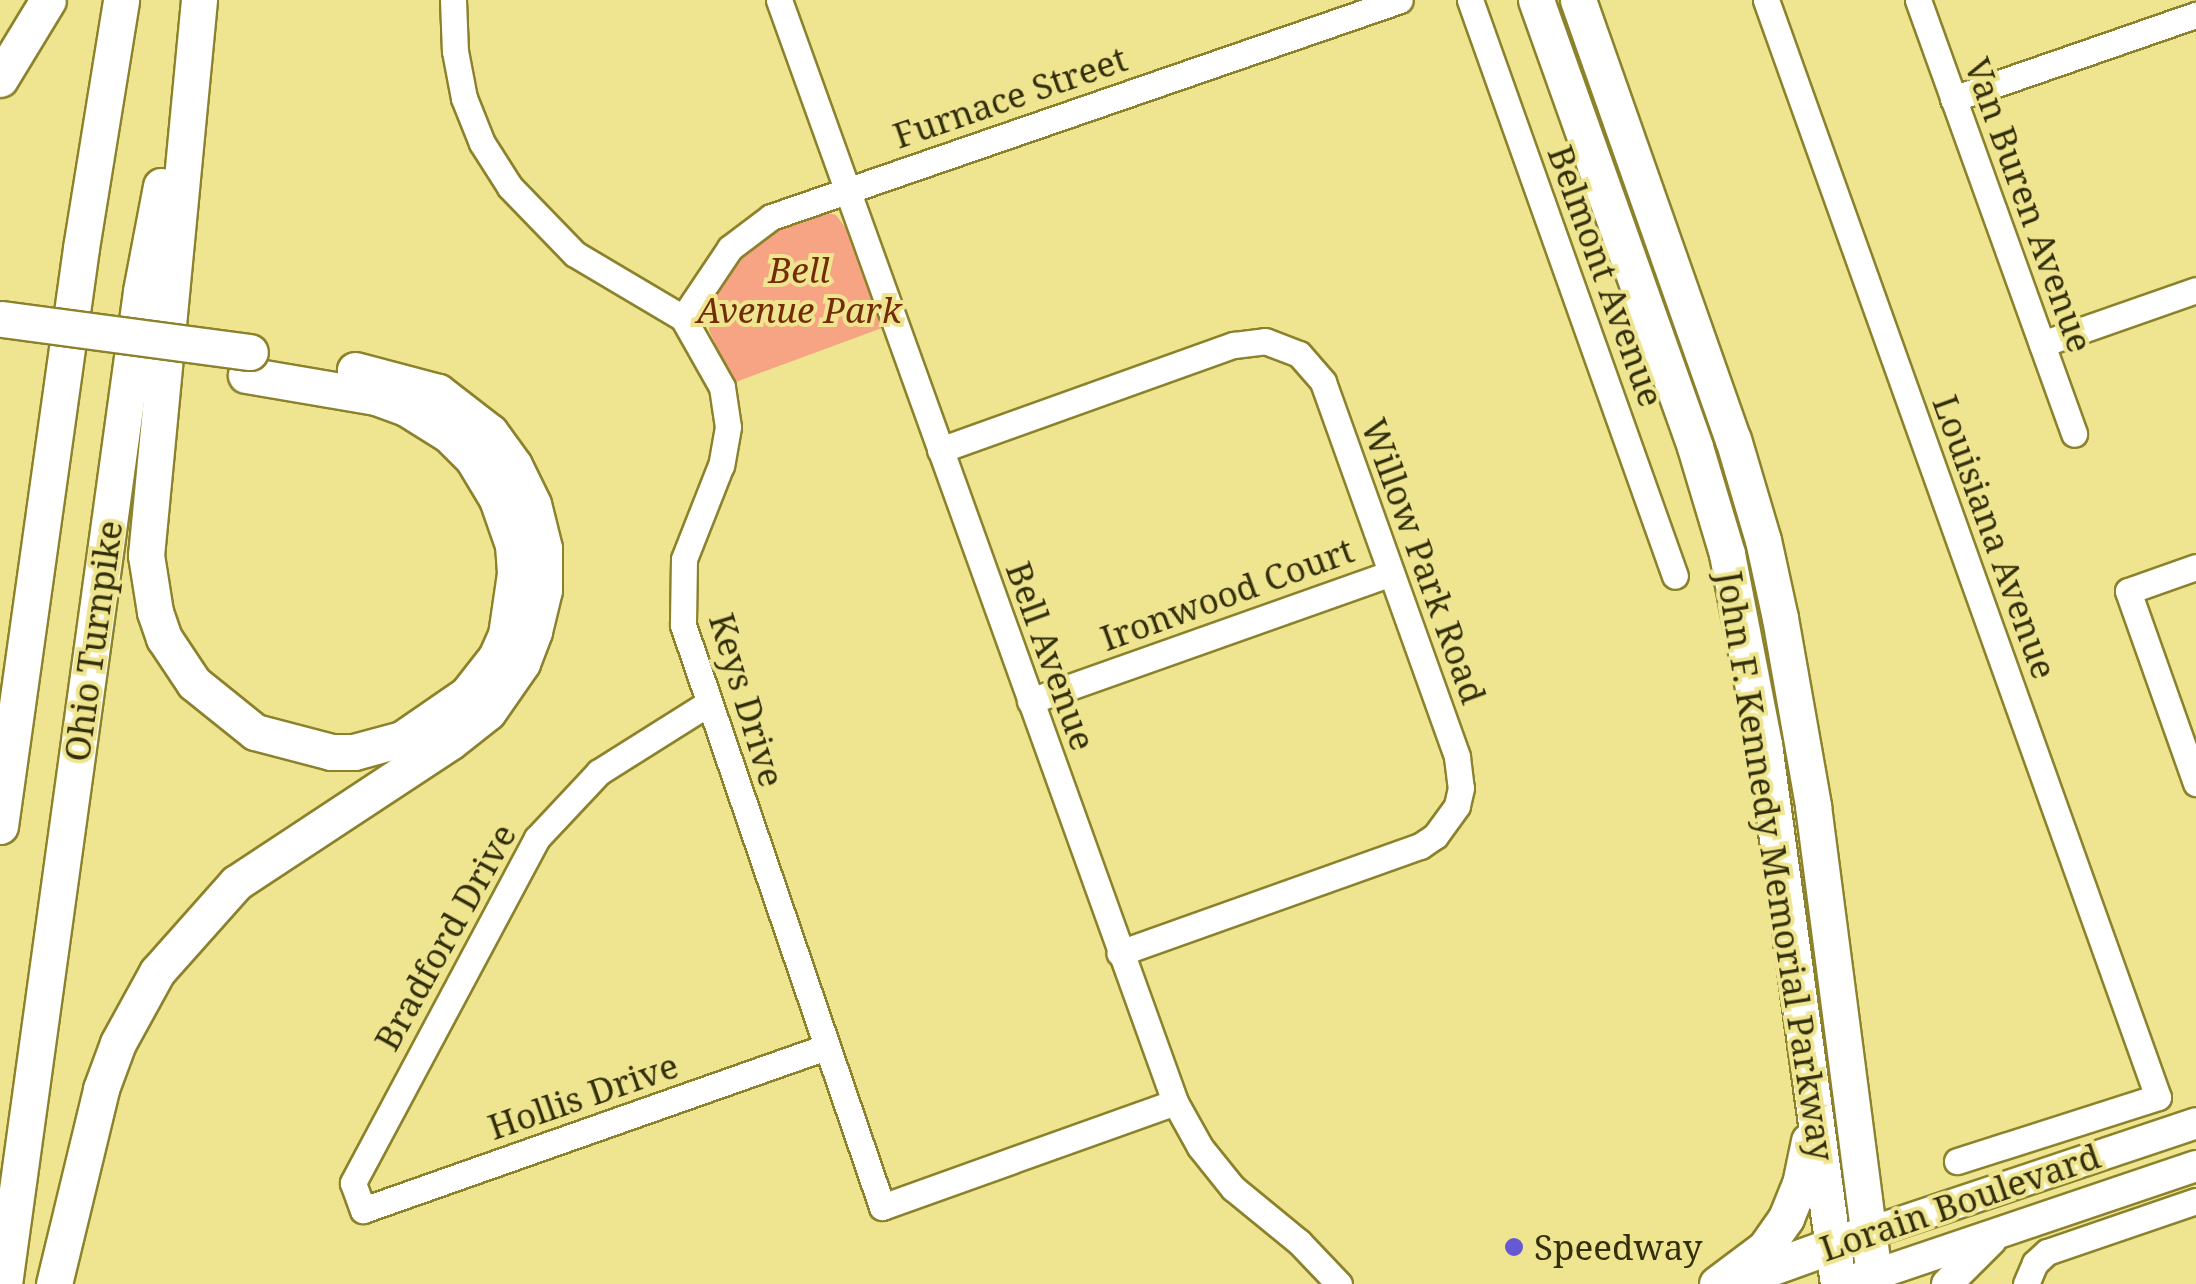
<!DOCTYPE html>
<style>
body{margin:0}
#map{position:relative;width:2196px;height:1284px;overflow:hidden;background:#efe590;font-family:"Noto Serif",serif}
div>[style]{position:absolute}
.green>*{inset:0;background:#f6a483}
.roads{filter:drop-shadow(2px 0 #8b822b) drop-shadow(-2px 0 #8b822b) drop-shadow(0 2px #8b822b) drop-shadow(0 -2px #8b822b)}
.minor>*{height:25px;margin:-12.5px;padding:0 12.5px;transform-origin:12.5px;border-radius:12.5px;background:#fff}
.major>*{height:30px;margin:-15px;padding:0 15px;transform-origin:15px;border-radius:15px;background:#fff}
.highway>*{height:35px;margin:-17.5px;padding:0 17.5px;transform-origin:17.5px;border-radius:17.5px;background:#fff}
.bridges{filter:drop-shadow(2px 0 #8b822b) drop-shadow(-2px 0 #8b822b) drop-shadow(0 2px #8b822b) drop-shadow(0 -2px #8b822b)}
.highway-bridge>*{height:35px;margin:-17.5px;padding:0 17.5px;transform-origin:17.5px;border-radius:17.5px;background:#fff}
.dots>*{width:28px;height:28px;translate:-50% -50%;box-sizing:border-box;border:5px solid #efe590;border-radius:50%}
span{translate:-50% -50%;white-space:nowrap;text-align:center;line-height:1.15;-webkit-text-stroke:8px #efe590;paint-order:stroke}
.street-label{font-size:35px;color:#332f0b}
.park-label{font-size:35px;color:#732c07;font-style:italic}
.poi-label{font-size:35px;color:#332f0b}
.left{translate:0 -50%;text-align:left}
</style>
<div id="map">
<div class="green">
<div style="clip-path:polygon(820px 211px,836px 215px,845px 227px,882px 328px,733px 383px,709px 330px,711px 295px,755px 241px)"></div>
</div>
<div class="roads">
<div class="minor">
<div style="left:453px;top:0;width:51px;rotate:87.8deg"></div>
<div style="left:455px;top:51px;width:48px;rotate:79.2deg"></div>
<div style="left:464px;top:98px;width:48px;rotate:68.2deg"></div>
<div style="left:482px;top:143px;width:52px;rotate:57.5deg"></div>
<div style="left:510px;top:187px;width:93px;rotate:45.9deg"></div>
<div style="left:575px;top:254px;width:126px;rotate:30.7deg"></div>
<div style="left:683px;top:318px;width:79px;rotate:60.5deg"></div>
<div style="left:722px;top:387px;width:40px;rotate:81.5deg"></div>
<div style="left:728px;top:427px;width:39px;rotate:100deg"></div>
<div style="left:721px;top:465px;width:101px;rotate:111.5deg"></div>
<div style="left:684px;top:559px;width:66px;rotate:90.9deg"></div>
<div style="left:683px;top:625px;width:615px;rotate:71.12deg"></div>
<div style="left:882px;top:1207px;width:311px;rotate:-19.7deg"></div>
<div style="left:779px;top:0;width:1171px;rotate:70.23deg"></div>
<div style="left:1175px;top:1102px;width:51px;rotate:60.9deg"></div>
<div style="left:1200px;top:1147px;width:53px;rotate:51.2deg"></div>
<div style="left:1233px;top:1188px;width:85px;rotate:39.3deg"></div>
<div style="left:1299px;top:1242px;width:58px;rotate:46.4deg"></div>
<div style="left:1470px;top:0;width:611px;rotate:70.41deg"></div>
<div style="left:1766px;top:0;width:1165px;rotate:70.34deg"></div>
<div style="left:2158px;top:1097px;width:211px;rotate:162.3deg"></div>
<div style="left:1918px;top:0;width:461px;rotate:70.2deg"></div>
<div style="left:1953px;top:99px;width:257px;rotate:-19.1deg"></div>
<div style="left:683px;top:318px;width:84px;rotate:-56.1deg"></div>
<div style="left:730px;top:248px;width:51px;rotate:-37.1deg"></div>
<div style="left:771px;top:217px;width:665px;rotate:-19.03deg"></div>
<div style="left:2042px;top:344px;width:163px;rotate:-19.3deg"></div>
<div style="left:940px;top:450px;width:312px;rotate:-19.7deg"></div>
<div style="left:1234px;top:345px;width:31px;rotate:-7deg"></div>
<div style="left:1265px;top:341px;width:36px;rotate:21deg"></div>
<div style="left:1299px;top:354px;width:37px;rotate:49deg"></div>
<div style="left:1323px;top:382px;width:398px;rotate:70.3deg"></div>
<div style="left:1457px;top:757px;width:31px;rotate:83deg"></div>
<div style="left:1461px;top:788px;width:18px;rotate:103deg"></div>
<div style="left:1457px;top:806px;width:37px;rotate:126deg"></div>
<div style="left:1435px;top:836px;width:18px;rotate:146deg"></div>
<div style="left:1420px;top:846px;width:319px;rotate:160.4deg"></div>
<div style="left:2196px;top:567px;width:72px;rotate:160.6deg"></div>
<div style="left:2128px;top:591px;width:204px;rotate:70.5deg"></div>
<div style="left:1030px;top:701px;width:383px;rotate:-19.5deg"></div>
<div style="left:707px;top:704px;width:128px;rotate:147.8deg"></div>
<div style="left:599px;top:772px;width:91px;rotate:133.2deg"></div>
<div style="left:537px;top:838px;width:391px;rotate:118.1deg"></div>
<div style="left:353px;top:1183px;width:29px;rotate:70deg"></div>
<div style="left:363px;top:1210px;width:492px;rotate:-19.4deg"></div>
<div style="left:2026px;top:1284px;width:23px;rotate:-67deg"></div>
<div style="left:2035px;top:1263px;width:16px;rotate:-43deg"></div>
<div style="left:2047px;top:1252px;width:157px;rotate:-18.9deg"></div>
</div>
<div class="major">
<div style="left:1868px;top:1233px;width:346px;rotate:-18.5deg"></div>
<div style="left:1875px;top:1284px;width:9px;rotate:-96deg"></div>
<div style="left:1874px;top:1275px;width:340px;rotate:-18.7deg"></div>
<div style="left:1947px;top:1284px;width:62px;rotate:-45deg"></div>
</div>
<div class="highway">
<div style="left:199px;top:0;width:558px;rotate:95.45deg"></div>
<div style="left:146px;top:555px;width:58px;rotate:81deg"></div>
<div style="left:155px;top:612px;width:28px;rotate:71deg"></div>
<div style="left:164px;top:638px;width:54px;rotate:56.3deg"></div>
<div style="left:194px;top:683px;width:78px;rotate:38.8deg"></div>
<div style="left:255px;top:732px;width:79px;rotate:14.7deg"></div>
<div style="left:331px;top:752px;width:23px"></div>
<div style="left:354px;top:752px;width:50px;rotate:-15.2deg"></div>
<div style="left:402px;top:739px;width:79px;rotate:-34.7deg"></div>
<div style="left:467px;top:694px;width:47px;rotate:-51.9deg"></div>
<div style="left:496px;top:657px;width:24px;rotate:-66deg"></div>
<div style="left:506px;top:635px;width:63px;rotate:-81.7deg"></div>
<div style="left:515px;top:573px;width:28px;rotate:-94deg"></div>
<div style="left:513px;top:545px;width:49px;rotate:-109.2deg"></div>
<div style="left:497px;top:499px;width:47px;rotate:-121deg"></div>
<div style="left:473px;top:459px;width:34px;rotate:-135deg"></div>
<div style="left:449px;top:435px;width:51px;rotate:-147.9deg"></div>
<div style="left:406px;top:408px;width:32px;rotate:-160deg"></div>
<div style="left:376px;top:397px;width:132px;rotate:-170.4deg"></div>
<div style="left:1536px;top:0;width:474px;rotate:70.4deg"></div>
<div style="left:1695px;top:447px;width:112px;rotate:73.3deg"></div>
<div style="left:1727px;top:554px;width:194px;rotate:79deg"></div>
<div style="left:1764px;top:744px;width:545px;rotate:82.2deg"></div>
<div style="left:1578px;top:0;width:466px;rotate:70.6deg"></div>
<div style="left:1733px;top:439px;width:105px;rotate:73.5deg"></div>
<div style="left:1763px;top:540px;width:80px;rotate:77.7deg"></div>
<div style="left:1780px;top:618px;width:191px;rotate:80deg"></div>
<div style="left:1813px;top:806px;width:473px;rotate:82.6deg"></div>
<div style="left:1874px;top:1275px;width:29px;rotate:162deg"></div>
<div style="left:0;top:79px;width:92px;rotate:-58.7deg"></div>
<div style="left:0;top:826px;width:584px;rotate:-82.02deg"></div>
<div style="left:81px;top:248px;width:251px;rotate:-80.8deg"></div>
<div style="left:1742px;top:1278px;width:118px;rotate:-19.8deg"></div>
<div style="left:4px;top:1284px;width:1002px;rotate:-82.14deg"></div>
<div style="left:141px;top:291px;width:107px;rotate:-79.2deg"></div>
<div style="left:54px;top:1284px;width:201px;rotate:-76.4deg"></div>
<div style="left:101px;top:1089px;width:49px;rotate:-69.7deg"></div>
<div style="left:118px;top:1043px;width:81px;rotate:-61.2deg"></div>
<div style="left:157px;top:972px;width:119px;rotate:-48.4deg"></div>
<div style="left:236px;top:883px;width:256px;rotate:-33.4deg"></div>
<div style="left:450px;top:742px;width:48px;rotate:-38.3deg"></div>
<div style="left:488px;top:712px;width:60px;rotate:-55.2deg"></div>
<div style="left:522px;top:663px;width:34px;rotate:-69deg"></div>
<div style="left:534px;top:631px;width:42px;rotate:-76.3deg"></div>
<div style="left:544px;top:590px;width:42px;rotate:-90deg"></div>
<div style="left:544px;top:548px;width:45px;rotate:-104deg"></div>
<div style="left:533px;top:504px;width:43px;rotate:-116deg"></div>
<div style="left:514px;top:465px;width:41px;rotate:-126deg"></div>
<div style="left:490px;top:432px;width:66px;rotate:-142.4deg"></div>
<div style="left:438px;top:392px;width:86px;rotate:-165.2deg"></div>
<div style="left:1717px;top:1284px;width:60px;rotate:-36.9deg"></div>
<div style="left:1765px;top:1248px;width:37px;rotate:-55deg"></div>
<div style="left:1786px;top:1218px;width:37px;rotate:-68deg"></div>
<div style="left:1800px;top:1184px;width:44px;rotate:-78.2deg"></div>
</div>
</div>
<div class="bridges">
<div class="highway-bridge">
<div style="left:2px;top:319px;width:250px;rotate:7.6deg"></div>
</div>
</div>
<div class="dots">
<div style="left:1514px;top:1247px;background:#655ad3"></div>
</div>
<div class="street-label">
<span style="left:1010px;top:97px;rotate:-19deg">Furnace Street</span>
<span style="left:2029px;top:205px;rotate:70deg">Van Buren Avenue</span>
<span style="left:1606px;top:276px;rotate:70deg">Belmont Avenue</span>
<span style="left:1995px;top:537px;rotate:70deg">Louisiana Avenue</span>
<span style="left:1424px;top:561px;rotate:70deg">Willow Park Road</span>
<span style="left:1227px;top:594px;rotate:-20deg">Ironwood Court</span>
<span style="left:93px;top:641px;rotate:-82deg">Ohio Turnpike</span>
<span style="left:1051px;top:656px;rotate:70deg">Bell Avenue</span>
<span style="left:747px;top:700px;rotate:73deg">Keys Drive</span>
<span style="left:1776px;top:866px;rotate:81deg">John F. Kennedy Memorial Parkway</span>
<span style="left:445px;top:937px;rotate:-61deg">Bradford Drive</span>
<span style="left:583px;top:1096px;rotate:-19deg">Hollis Drive</span>
<span style="left:1960px;top:1202px;rotate:-19deg">Lorain Boulevard</span>
</div>
<div class="park-label">
<span style="left:799px;top:290px">Bell<br>Avenue Park</span>
</div>
<div class="poi-label">
<span class="left" style="left:1534px;top:1247px">Speedway</span>
</div>
</div>
